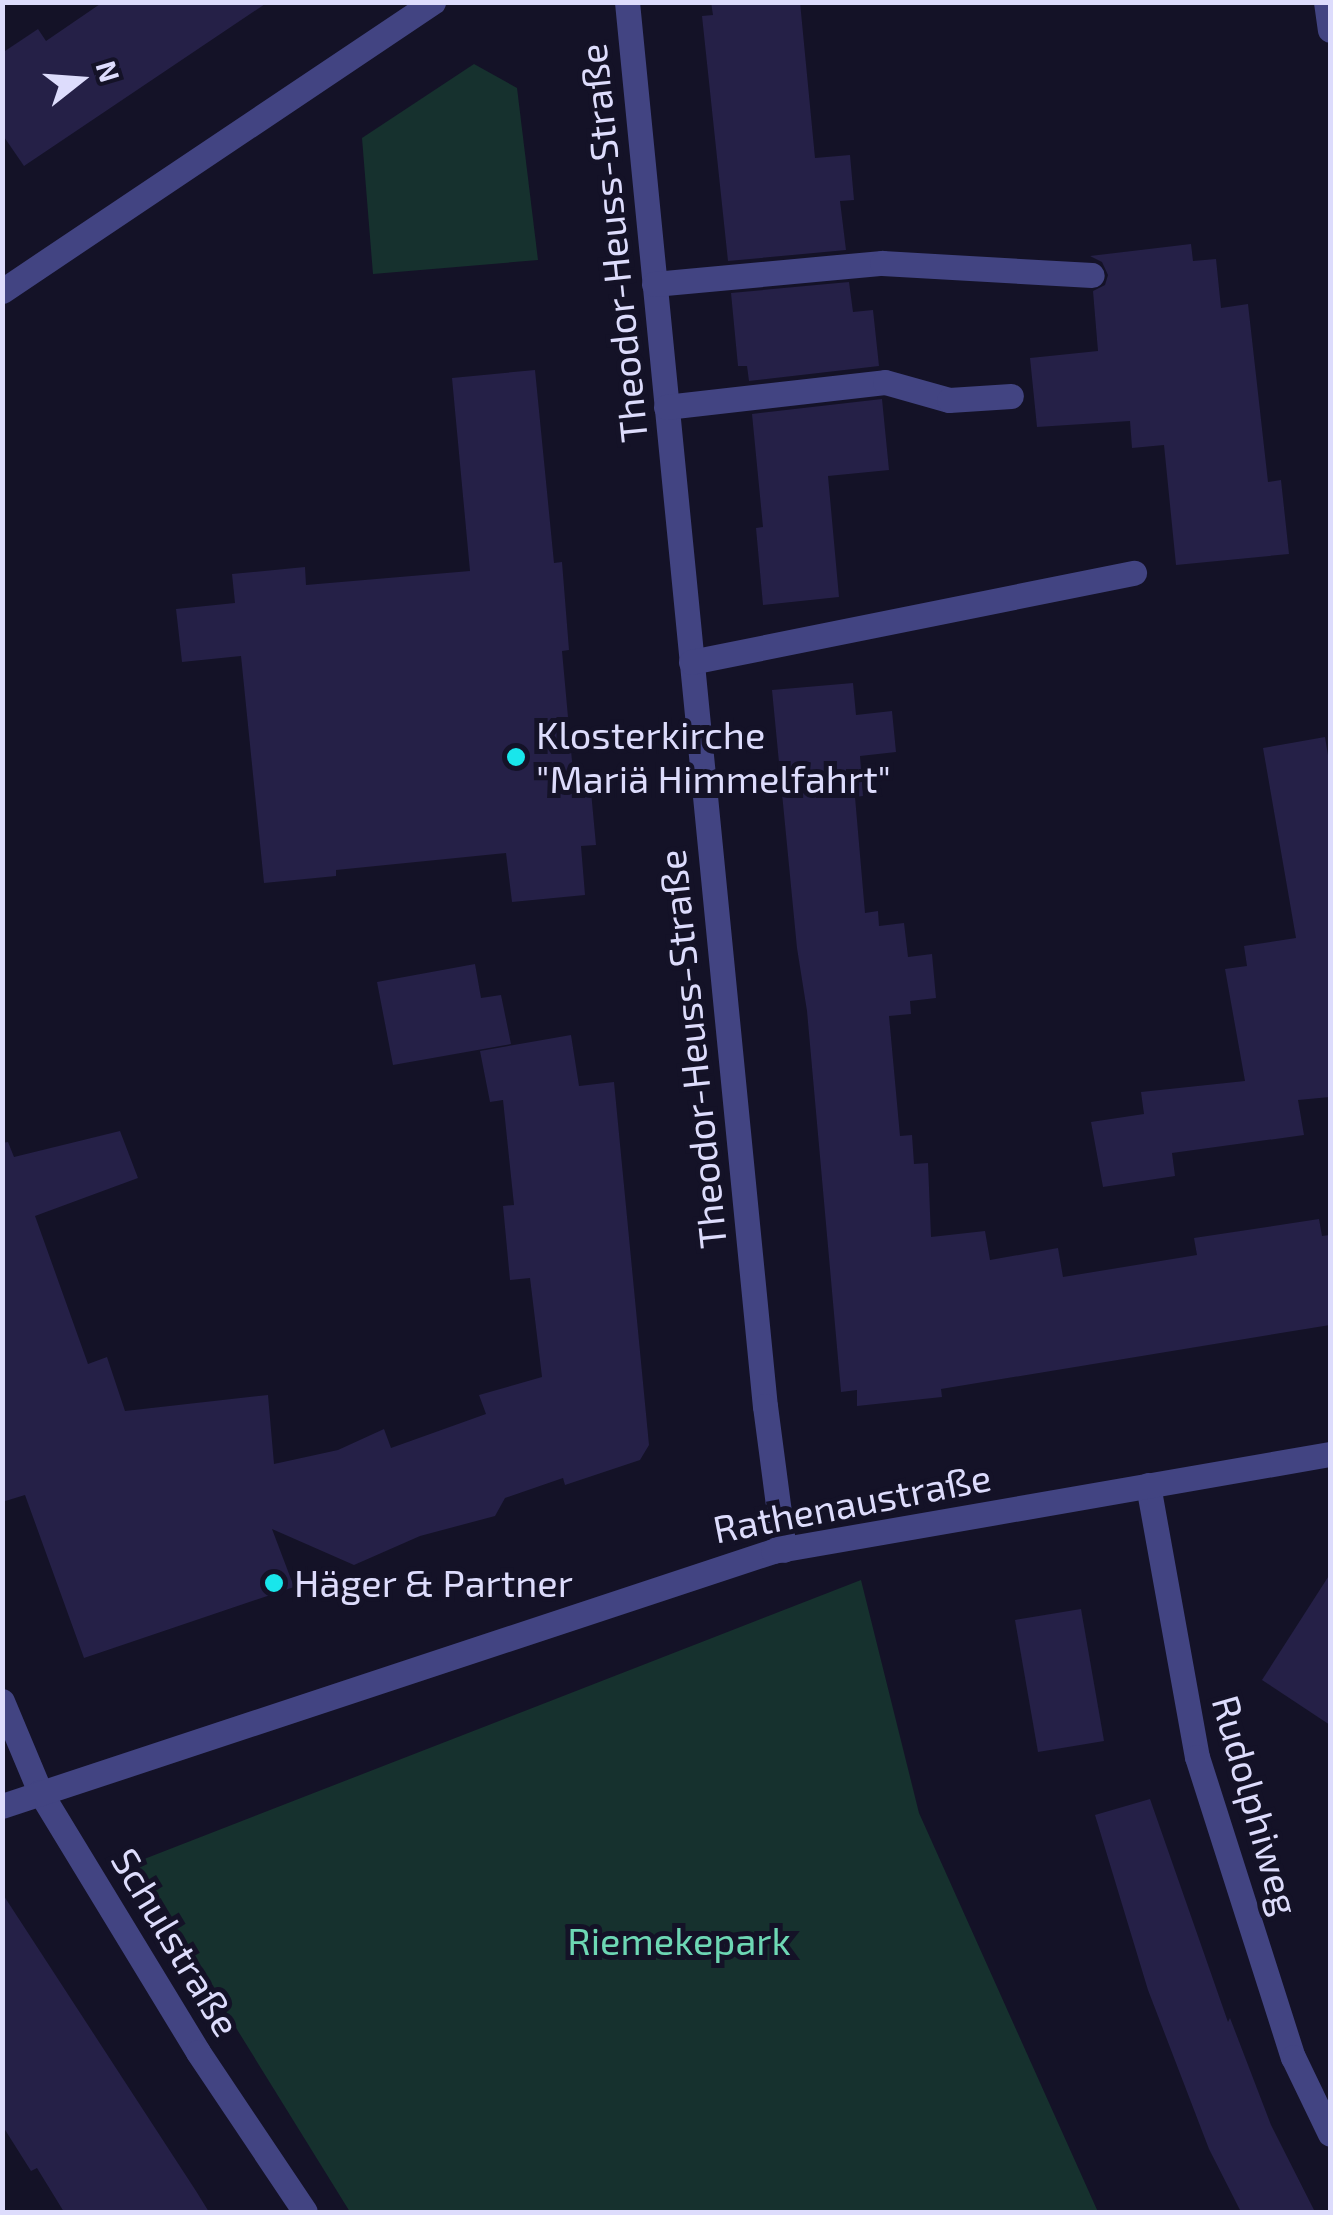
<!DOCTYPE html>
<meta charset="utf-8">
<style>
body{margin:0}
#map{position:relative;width:1333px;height:2215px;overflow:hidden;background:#141227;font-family:"Exo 2",sans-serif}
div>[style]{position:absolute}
.green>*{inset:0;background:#16312e}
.building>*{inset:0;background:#252047}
.minor>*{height:25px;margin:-12.5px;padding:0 12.5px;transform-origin:12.5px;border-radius:12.5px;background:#424482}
.dots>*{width:28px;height:28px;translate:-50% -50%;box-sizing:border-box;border:5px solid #141227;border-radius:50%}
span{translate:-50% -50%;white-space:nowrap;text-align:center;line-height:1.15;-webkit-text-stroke:10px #141227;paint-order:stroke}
.street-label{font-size:38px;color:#dddcfc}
.poi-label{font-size:38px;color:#dddcfc}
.left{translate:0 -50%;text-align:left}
.park-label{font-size:38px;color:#6dd7b4}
.frame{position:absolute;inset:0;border:5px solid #dddcfc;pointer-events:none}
.north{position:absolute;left:30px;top:30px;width:100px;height:100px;-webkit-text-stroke:8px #141227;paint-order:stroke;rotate:73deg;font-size:28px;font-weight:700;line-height:40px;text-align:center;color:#dddcfc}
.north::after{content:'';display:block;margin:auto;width:35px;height:45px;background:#dddcfc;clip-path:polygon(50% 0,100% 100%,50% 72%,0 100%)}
</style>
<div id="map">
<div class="green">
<div style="clip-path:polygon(474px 64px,517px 88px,538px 260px,373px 274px,362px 138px)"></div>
<div style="clip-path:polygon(861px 1580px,919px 1813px,1098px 2212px,350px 2212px,134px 1863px)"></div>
</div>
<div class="building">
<div style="clip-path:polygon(103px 2px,268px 2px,24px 166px,2px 134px,2px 53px,38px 29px,46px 41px)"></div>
<div style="clip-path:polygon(711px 2px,800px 2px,815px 158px,850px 155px,854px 200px,840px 201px,846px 250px,728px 261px,702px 16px,713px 15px)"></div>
<div style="clip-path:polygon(1191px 244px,1193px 261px,1216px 259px,1221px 308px,1248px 304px,1268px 482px,1281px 480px,1289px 554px,1176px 565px,1164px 445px,1132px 448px,1130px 421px,1037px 427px,1030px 358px,1098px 351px,1093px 291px,1105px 285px,1108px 275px,1102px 262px,1090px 256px)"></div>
<div style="clip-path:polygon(849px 282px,853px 312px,873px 310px,879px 366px,749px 381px,747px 366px,738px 366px,731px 293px)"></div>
<div style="clip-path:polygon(535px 370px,554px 563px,562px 562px,569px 650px,562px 651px,573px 772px,589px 770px,596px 845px,581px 846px,585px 895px,512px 902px,506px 853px,336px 870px,336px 876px,264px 883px,241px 656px,182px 662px,176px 609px,235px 603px,232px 574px,305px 567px,306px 585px,470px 571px,452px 378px)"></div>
<div style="clip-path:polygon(882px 399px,889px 470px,828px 476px,839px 597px,763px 605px,756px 528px,763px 527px,752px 414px)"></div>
<div style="clip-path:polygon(853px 683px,856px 715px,892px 711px,896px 752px,860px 756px,863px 796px,855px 797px,865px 913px,878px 911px,879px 926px,904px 923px,908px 957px,932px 954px,936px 998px,910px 1001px,911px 1014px,889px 1016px,900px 1136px,912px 1135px,914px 1164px,928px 1163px,931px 1237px,985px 1231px,990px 1260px,1058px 1248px,1063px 1277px,1197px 1255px,1194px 1238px,1319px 1219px,1322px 1236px,1330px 1235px,1330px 1325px,941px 1389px,942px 1397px,857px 1406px,857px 1390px,841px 1392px,807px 1011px,797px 948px,772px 690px)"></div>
<div style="clip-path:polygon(1325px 737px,1330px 767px,1330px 1097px,1298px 1100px,1304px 1135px,1172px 1153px,1175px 1176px,1103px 1187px,1091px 1122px,1144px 1114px,1141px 1092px,1245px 1081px,1225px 969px,1247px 966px,1244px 946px,1296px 938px,1263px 748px)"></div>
<div style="clip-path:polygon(475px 964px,481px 998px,501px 995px,511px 1044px,393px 1065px,377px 982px)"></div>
<div style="clip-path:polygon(571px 1035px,579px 1086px,614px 1082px,649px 1445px,640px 1460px,565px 1485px,563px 1478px,505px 1498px,495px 1516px,420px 1536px,354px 1565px,272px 1529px,294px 1587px,84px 1658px,25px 1495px,2px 1502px,2px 1143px,8px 1142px,14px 1157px,120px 1131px,138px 1178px,35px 1216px,88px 1364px,107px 1357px,125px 1411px,268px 1395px,274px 1464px,338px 1450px,384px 1429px,391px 1448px,486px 1414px,479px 1395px,542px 1377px,530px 1278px,510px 1280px,503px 1206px,514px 1205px,503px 1100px,490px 1102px,480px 1051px)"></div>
<div style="clip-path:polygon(1330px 1574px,1330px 1725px,1262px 1680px)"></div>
<div style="clip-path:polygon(1081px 1609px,1104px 1741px,1038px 1752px,1015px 1620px)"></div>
<div style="clip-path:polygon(1150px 1799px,1228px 2022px,1230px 2018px,1271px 2125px,1315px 2212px,1241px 2212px,1209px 2149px,1148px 1990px,1095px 1815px)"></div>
<div style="clip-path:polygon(2px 1893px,196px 2191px,209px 2212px,64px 2212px,37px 2168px,31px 2171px,2px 2125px)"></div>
</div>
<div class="minor">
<div style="left:627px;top:2px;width:1411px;rotate:84.39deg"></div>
<div style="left:765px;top:1406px;width:145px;rotate:82.5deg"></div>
<div style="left:1326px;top:2px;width:28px;rotate:82deg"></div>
<div style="left:654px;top:284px;width:229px;rotate:-5.3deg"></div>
<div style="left:882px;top:263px;width:210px;rotate:3.3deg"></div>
<div style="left:2px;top:291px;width:519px;rotate:-33.84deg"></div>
<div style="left:666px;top:407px;width:220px;rotate:-6.5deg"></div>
<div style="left:885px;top:382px;width:66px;rotate:15.7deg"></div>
<div style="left:949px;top:400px;width:62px;rotate:-3.7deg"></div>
<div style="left:691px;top:662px;width:452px;rotate:-11.4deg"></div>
<div style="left:1148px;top:1485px;width:276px;rotate:79.8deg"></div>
<div style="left:1197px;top:1757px;width:315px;rotate:72.3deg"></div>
<div style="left:1293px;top:2057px;width:85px;rotate:64.3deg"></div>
<div style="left:2px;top:1701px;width:99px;rotate:67.3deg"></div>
<div style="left:40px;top:1792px;width:304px;rotate:58.7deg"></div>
<div style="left:198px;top:2052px;width:192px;rotate:56.2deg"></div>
<div style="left:2px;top:1806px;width:812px;rotate:-18.3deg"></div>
<div style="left:773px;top:1551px;width:565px;rotate:-9.88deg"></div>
</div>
<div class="dots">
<div style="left:516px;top:757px;background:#19e6eb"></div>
<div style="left:274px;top:1583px;background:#19e6eb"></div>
</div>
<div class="street-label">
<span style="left:613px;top:243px;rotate:-96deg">Theodor-Heuss-Straße</span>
<span style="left:692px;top:1049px;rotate:-96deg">Theodor-Heuss-Straße</span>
<span style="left:852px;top:1503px;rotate:-11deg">Rathenaustraße</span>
<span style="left:1256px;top:1805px;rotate:74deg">Rudolphiweg</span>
<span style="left:176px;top:1942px;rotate:59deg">Schulstraße</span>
</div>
<div class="poi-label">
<span class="left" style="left:536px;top:757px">Klosterkirche<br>"Mariä Himmelfahrt"</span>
<span class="left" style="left:294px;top:1583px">Häger &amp; Partner</span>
</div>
<div class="park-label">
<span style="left:679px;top:1941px">Riemekepark</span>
</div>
<div class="frame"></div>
<div class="north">N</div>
</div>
